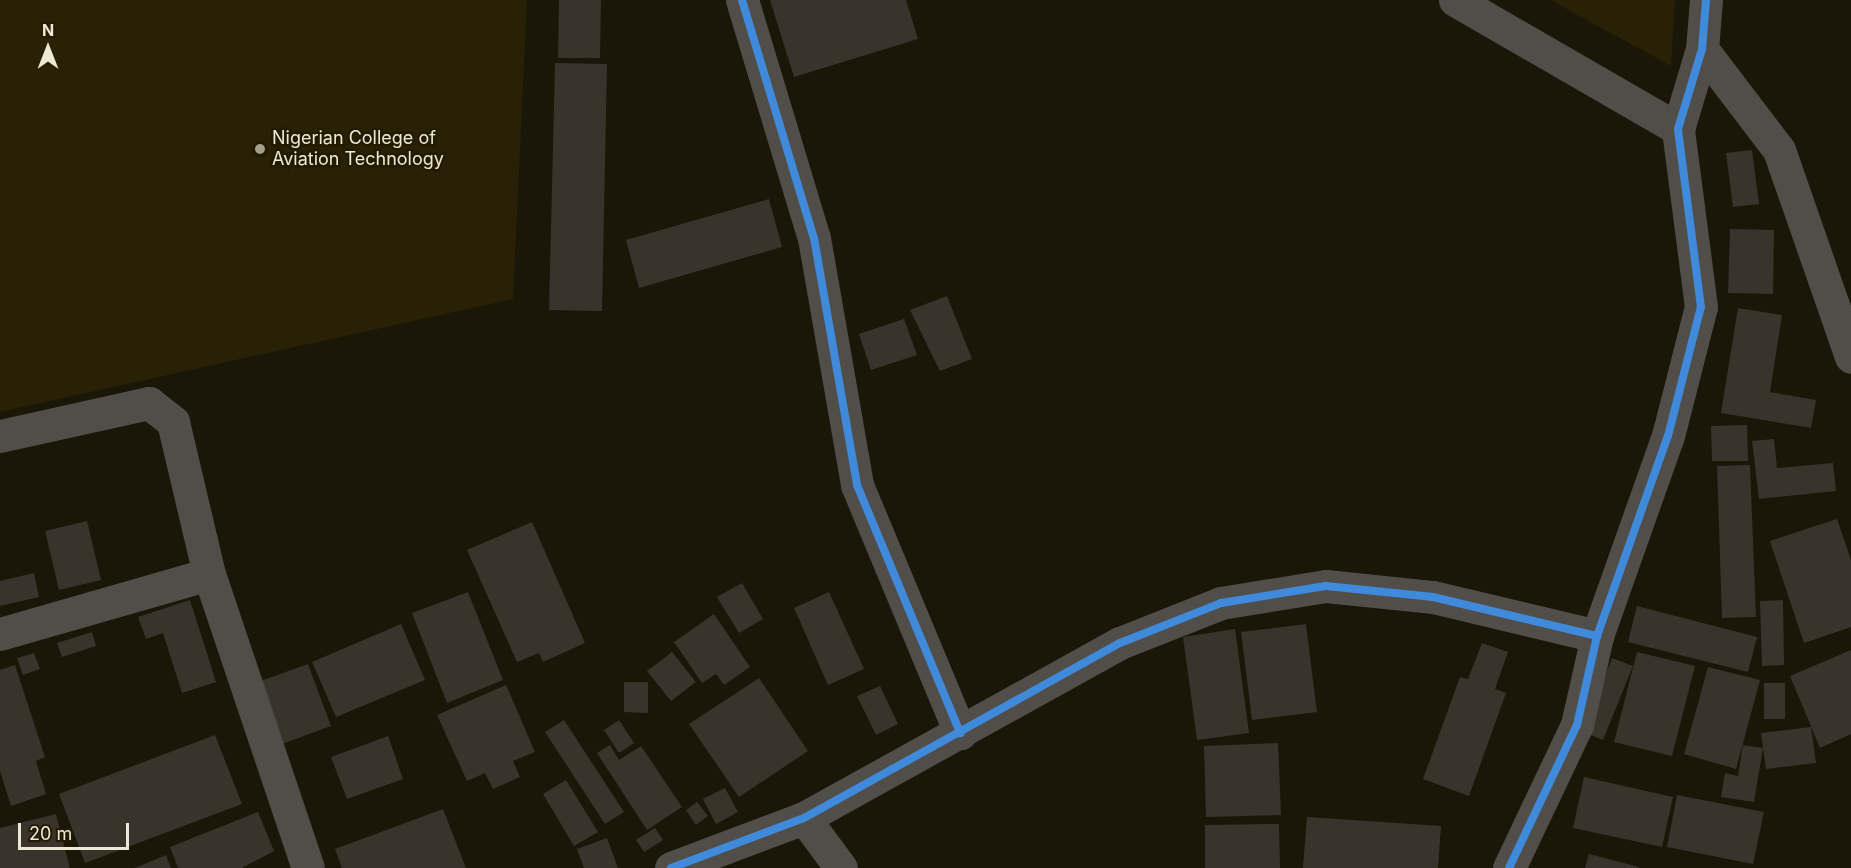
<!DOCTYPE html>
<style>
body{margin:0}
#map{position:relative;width:1851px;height:868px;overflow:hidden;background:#1a1608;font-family:Inter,sans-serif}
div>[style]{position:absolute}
.built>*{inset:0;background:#282105}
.building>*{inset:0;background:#3a332b}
.street>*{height:33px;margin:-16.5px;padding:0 16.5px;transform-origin:16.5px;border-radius:16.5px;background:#514d48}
.cycleway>*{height:8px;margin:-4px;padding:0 4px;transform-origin:4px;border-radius:4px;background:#408adc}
.dots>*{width:16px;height:16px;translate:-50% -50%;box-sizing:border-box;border:3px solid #221b00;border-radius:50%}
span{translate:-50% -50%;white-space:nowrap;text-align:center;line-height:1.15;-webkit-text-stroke:5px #221b00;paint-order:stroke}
.poi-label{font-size:18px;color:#ede9d7}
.left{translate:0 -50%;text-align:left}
.north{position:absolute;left:18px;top:18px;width:60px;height:60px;-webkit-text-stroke:4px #221b00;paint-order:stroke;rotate:0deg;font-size:16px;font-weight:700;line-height:24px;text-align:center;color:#ede9d7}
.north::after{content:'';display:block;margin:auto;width:21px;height:27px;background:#ede9d7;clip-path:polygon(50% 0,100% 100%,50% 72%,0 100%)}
.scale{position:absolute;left:18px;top:823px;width:111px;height:27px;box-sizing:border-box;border:3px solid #ede9d7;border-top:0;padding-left:8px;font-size:18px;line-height:21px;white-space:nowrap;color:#ede9d7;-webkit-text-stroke:4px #221b00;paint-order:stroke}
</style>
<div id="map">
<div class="built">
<div style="clip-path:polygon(0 0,527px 0,513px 299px,0 412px)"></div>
<div style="clip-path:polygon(1550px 0,1675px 0,1671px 66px)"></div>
</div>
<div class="building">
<div style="clip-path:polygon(559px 0,601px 0,600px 58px,558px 58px)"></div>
<div style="clip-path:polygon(770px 0,906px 0,918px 39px,794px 77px)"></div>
<div style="clip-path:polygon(555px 63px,607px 64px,602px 311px,549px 310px)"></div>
<div style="clip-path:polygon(1752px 150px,1759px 204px,1733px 207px,1726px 153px)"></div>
<div style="clip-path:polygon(769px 199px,782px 247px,639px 288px,626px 240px)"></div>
<div style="clip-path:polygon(1730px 229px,1774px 230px,1773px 294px,1728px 293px)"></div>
<div style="clip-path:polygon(947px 296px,972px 359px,940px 371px,910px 310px)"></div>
<div style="clip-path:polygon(1738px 308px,1782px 315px,1770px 392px,1816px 400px,1811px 428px,1721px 413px)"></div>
<div style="clip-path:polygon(904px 319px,917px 355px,871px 370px,859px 334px)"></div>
<div style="clip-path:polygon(1747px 425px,1748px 461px,1712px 461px,1711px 426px)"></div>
<div style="clip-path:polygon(1774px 439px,1777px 468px,1833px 463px,1836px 491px,1759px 499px,1752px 441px)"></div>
<div style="clip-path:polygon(1750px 465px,1756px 617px,1722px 618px,1717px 466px)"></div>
<div style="clip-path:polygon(1837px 519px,1851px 560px,1851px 627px,1804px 643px,1770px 541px)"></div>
<div style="clip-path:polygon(87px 521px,101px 580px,59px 590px,45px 531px)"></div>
<div style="clip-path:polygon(532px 522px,585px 643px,543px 662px,539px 653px,517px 662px,467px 550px)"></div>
<div style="clip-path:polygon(34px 573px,39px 597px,0 606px,0 581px)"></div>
<div style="clip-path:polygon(742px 583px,763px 619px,739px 633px,717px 597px)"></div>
<div style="clip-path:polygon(468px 592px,503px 680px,447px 703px,412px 613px)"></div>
<div style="clip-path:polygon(829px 592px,864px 669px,828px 685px,794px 608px)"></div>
<div style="clip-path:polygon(190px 600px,216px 682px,182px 693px,163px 633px,146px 639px,138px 617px)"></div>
<div style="clip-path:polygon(1783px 600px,1784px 665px,1762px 666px,1760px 601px)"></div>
<div style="clip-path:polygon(1637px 606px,1757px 637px,1748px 672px,1628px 642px)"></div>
<div style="clip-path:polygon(714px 614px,750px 667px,724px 685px,716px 674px,702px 683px,674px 642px)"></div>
<div style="clip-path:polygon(401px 624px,425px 680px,336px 717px,312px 662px)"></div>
<div style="clip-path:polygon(1306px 624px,1317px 712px,1252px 720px,1241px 632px)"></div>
<div style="clip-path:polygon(1235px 629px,1249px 733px,1197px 740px,1183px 637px)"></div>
<div style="clip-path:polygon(92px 632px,96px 646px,62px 657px,57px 643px)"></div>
<div style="clip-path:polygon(1482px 643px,1508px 652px,1495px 689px,1506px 693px,1469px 796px,1423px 779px,1460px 677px,1468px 679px)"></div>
<div style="clip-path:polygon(1851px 650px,1851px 734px,1820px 748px,1790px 676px)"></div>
<div style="clip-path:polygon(672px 652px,696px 682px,671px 701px,647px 671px)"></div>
<div style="clip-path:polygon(1637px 652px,1695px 666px,1672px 756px,1614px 742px)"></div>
<div style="clip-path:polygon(34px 653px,40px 669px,23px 675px,17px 658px)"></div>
<div style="clip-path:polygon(1612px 658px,1633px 666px,1603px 740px,1583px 732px)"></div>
<div style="clip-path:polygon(308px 664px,331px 726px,282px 744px,258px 682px)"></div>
<div style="clip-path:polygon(15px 665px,45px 757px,36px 761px,46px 794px,11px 806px,0 771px,0 670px)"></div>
<div style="clip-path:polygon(1708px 667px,1760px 680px,1736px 769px,1684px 754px)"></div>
<div style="clip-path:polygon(759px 678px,808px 751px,739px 797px,689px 724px)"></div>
<div style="clip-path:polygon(624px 682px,648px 682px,648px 713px,624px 712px)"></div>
<div style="clip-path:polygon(1764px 683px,1785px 683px,1785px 719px,1764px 719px)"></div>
<div style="clip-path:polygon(506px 685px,535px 752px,513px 761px,520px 777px,493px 789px,485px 773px,467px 781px,437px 715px)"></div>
<div style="clip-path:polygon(880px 686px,898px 724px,876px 735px,857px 696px)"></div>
<div style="clip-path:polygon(564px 720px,624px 812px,605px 824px,545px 732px)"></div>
<div style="clip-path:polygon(619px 720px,634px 743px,619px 753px,604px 730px)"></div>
<div style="clip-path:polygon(1811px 727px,1816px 763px,1766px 769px,1761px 733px)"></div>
<div style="clip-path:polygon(215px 735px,242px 804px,85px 863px,59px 794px)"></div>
<div style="clip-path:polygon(388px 736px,403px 779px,347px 799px,331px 757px)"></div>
<div style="clip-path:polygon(1278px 743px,1281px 815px,1206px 817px,1204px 746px)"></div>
<div style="clip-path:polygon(610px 745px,619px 760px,641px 746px,682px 807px,647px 830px,597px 753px)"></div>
<div style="clip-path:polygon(1743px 745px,1763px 748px,1754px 802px,1721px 797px,1725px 773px,1738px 776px)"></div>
<div style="clip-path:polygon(1584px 777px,1673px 797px,1662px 847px,1573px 828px)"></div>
<div style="clip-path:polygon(566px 780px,598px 832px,574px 846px,543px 794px)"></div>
<div style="clip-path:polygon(725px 788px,738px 812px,716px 824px,703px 799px)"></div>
<div style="clip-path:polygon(1677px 795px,1764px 812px,1753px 864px,1667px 847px)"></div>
<div style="clip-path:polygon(697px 802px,708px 816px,696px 825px,686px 810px)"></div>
<div style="clip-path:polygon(443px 809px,466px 868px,342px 868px,335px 849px)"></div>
<div style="clip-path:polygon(258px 812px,274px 851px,242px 868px,178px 868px,170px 847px)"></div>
<div style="clip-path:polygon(56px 814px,70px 868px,0 868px,0 828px)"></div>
<div style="clip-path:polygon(1307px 817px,1441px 826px,1438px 868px,1303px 868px)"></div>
<div style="clip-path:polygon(1279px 824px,1280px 868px,1205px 868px,1205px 825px)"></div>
<div style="clip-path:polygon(655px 828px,663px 840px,644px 852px,636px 840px)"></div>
<div style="clip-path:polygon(607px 838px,618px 868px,584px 868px,577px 849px)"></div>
<div style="clip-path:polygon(1589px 854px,1639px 867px,1639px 868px,1585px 868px)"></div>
<div style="clip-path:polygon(166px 855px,171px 868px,135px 868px)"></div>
</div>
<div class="street">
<div style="left:742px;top:0;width:249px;rotate:73.2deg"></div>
<div style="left:814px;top:238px;width:251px;rotate:80.1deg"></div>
<div style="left:857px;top:485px;width:269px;rotate:67.4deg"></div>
<div style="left:1455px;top:0;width:258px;rotate:30deg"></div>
<div style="left:1702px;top:49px;width:127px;rotate:52.7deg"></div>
<div style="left:1779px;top:150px;width:219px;rotate:70.8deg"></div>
<div style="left:0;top:436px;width:153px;rotate:-12.5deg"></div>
<div style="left:149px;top:403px;width:31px;rotate:38deg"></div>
<div style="left:173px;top:422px;width:156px;rotate:76.7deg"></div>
<div style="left:209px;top:574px;width:310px;rotate:71.4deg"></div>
<div style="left:0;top:634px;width:217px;rotate:-16deg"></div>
<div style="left:804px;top:818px;width:62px;rotate:53.5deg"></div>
<div style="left:671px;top:868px;width:142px;rotate:-20.6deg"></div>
<div style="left:804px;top:818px;width:361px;rotate:-29deg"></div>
<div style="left:1120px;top:643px;width:109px;rotate:-21.6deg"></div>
<div style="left:1221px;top:603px;width:106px;rotate:-9.2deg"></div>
<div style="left:1326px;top:586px;width:108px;rotate:5.9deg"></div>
<div style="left:1433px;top:597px;width:169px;rotate:13.4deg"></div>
<div style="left:1509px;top:868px;width:158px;rotate:-64.6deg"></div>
<div style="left:1577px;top:725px;width:91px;rotate:-77.3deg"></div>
<div style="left:1597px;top:636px;width:212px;rotate:-70.5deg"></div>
<div style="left:1668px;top:436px;width:133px;rotate:-75.7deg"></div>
<div style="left:1701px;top:307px;width:179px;rotate:-97.4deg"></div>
<div style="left:1678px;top:129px;width:84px;rotate:-73.3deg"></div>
<div style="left:1702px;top:49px;width:49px;rotate:-85.3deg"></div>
</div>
<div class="cycleway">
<div style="left:742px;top:0;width:249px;rotate:73.2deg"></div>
<div style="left:814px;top:238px;width:251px;rotate:80.1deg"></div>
<div style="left:857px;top:485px;width:269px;rotate:67.4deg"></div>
<div style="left:671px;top:868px;width:142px;rotate:-20.6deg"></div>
<div style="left:804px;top:818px;width:361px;rotate:-29deg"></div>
<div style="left:1120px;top:643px;width:109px;rotate:-21.6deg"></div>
<div style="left:1221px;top:603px;width:106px;rotate:-9.2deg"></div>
<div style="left:1326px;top:586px;width:108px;rotate:5.9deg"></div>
<div style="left:1433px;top:597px;width:169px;rotate:13.4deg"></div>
<div style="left:1509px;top:868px;width:158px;rotate:-64.6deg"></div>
<div style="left:1577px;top:725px;width:91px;rotate:-77.3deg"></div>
<div style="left:1597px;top:636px;width:212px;rotate:-70.5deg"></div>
<div style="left:1668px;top:436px;width:133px;rotate:-75.7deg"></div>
<div style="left:1701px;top:307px;width:179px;rotate:-97.4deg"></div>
<div style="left:1678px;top:129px;width:84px;rotate:-73.3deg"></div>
<div style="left:1702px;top:49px;width:49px;rotate:-85.3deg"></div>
</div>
<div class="dots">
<div style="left:260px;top:149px;background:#a39f8f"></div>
</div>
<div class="poi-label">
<span class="left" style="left:272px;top:149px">Nigerian College of<br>Aviation Technology</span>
</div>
<div class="north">N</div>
<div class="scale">20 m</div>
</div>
